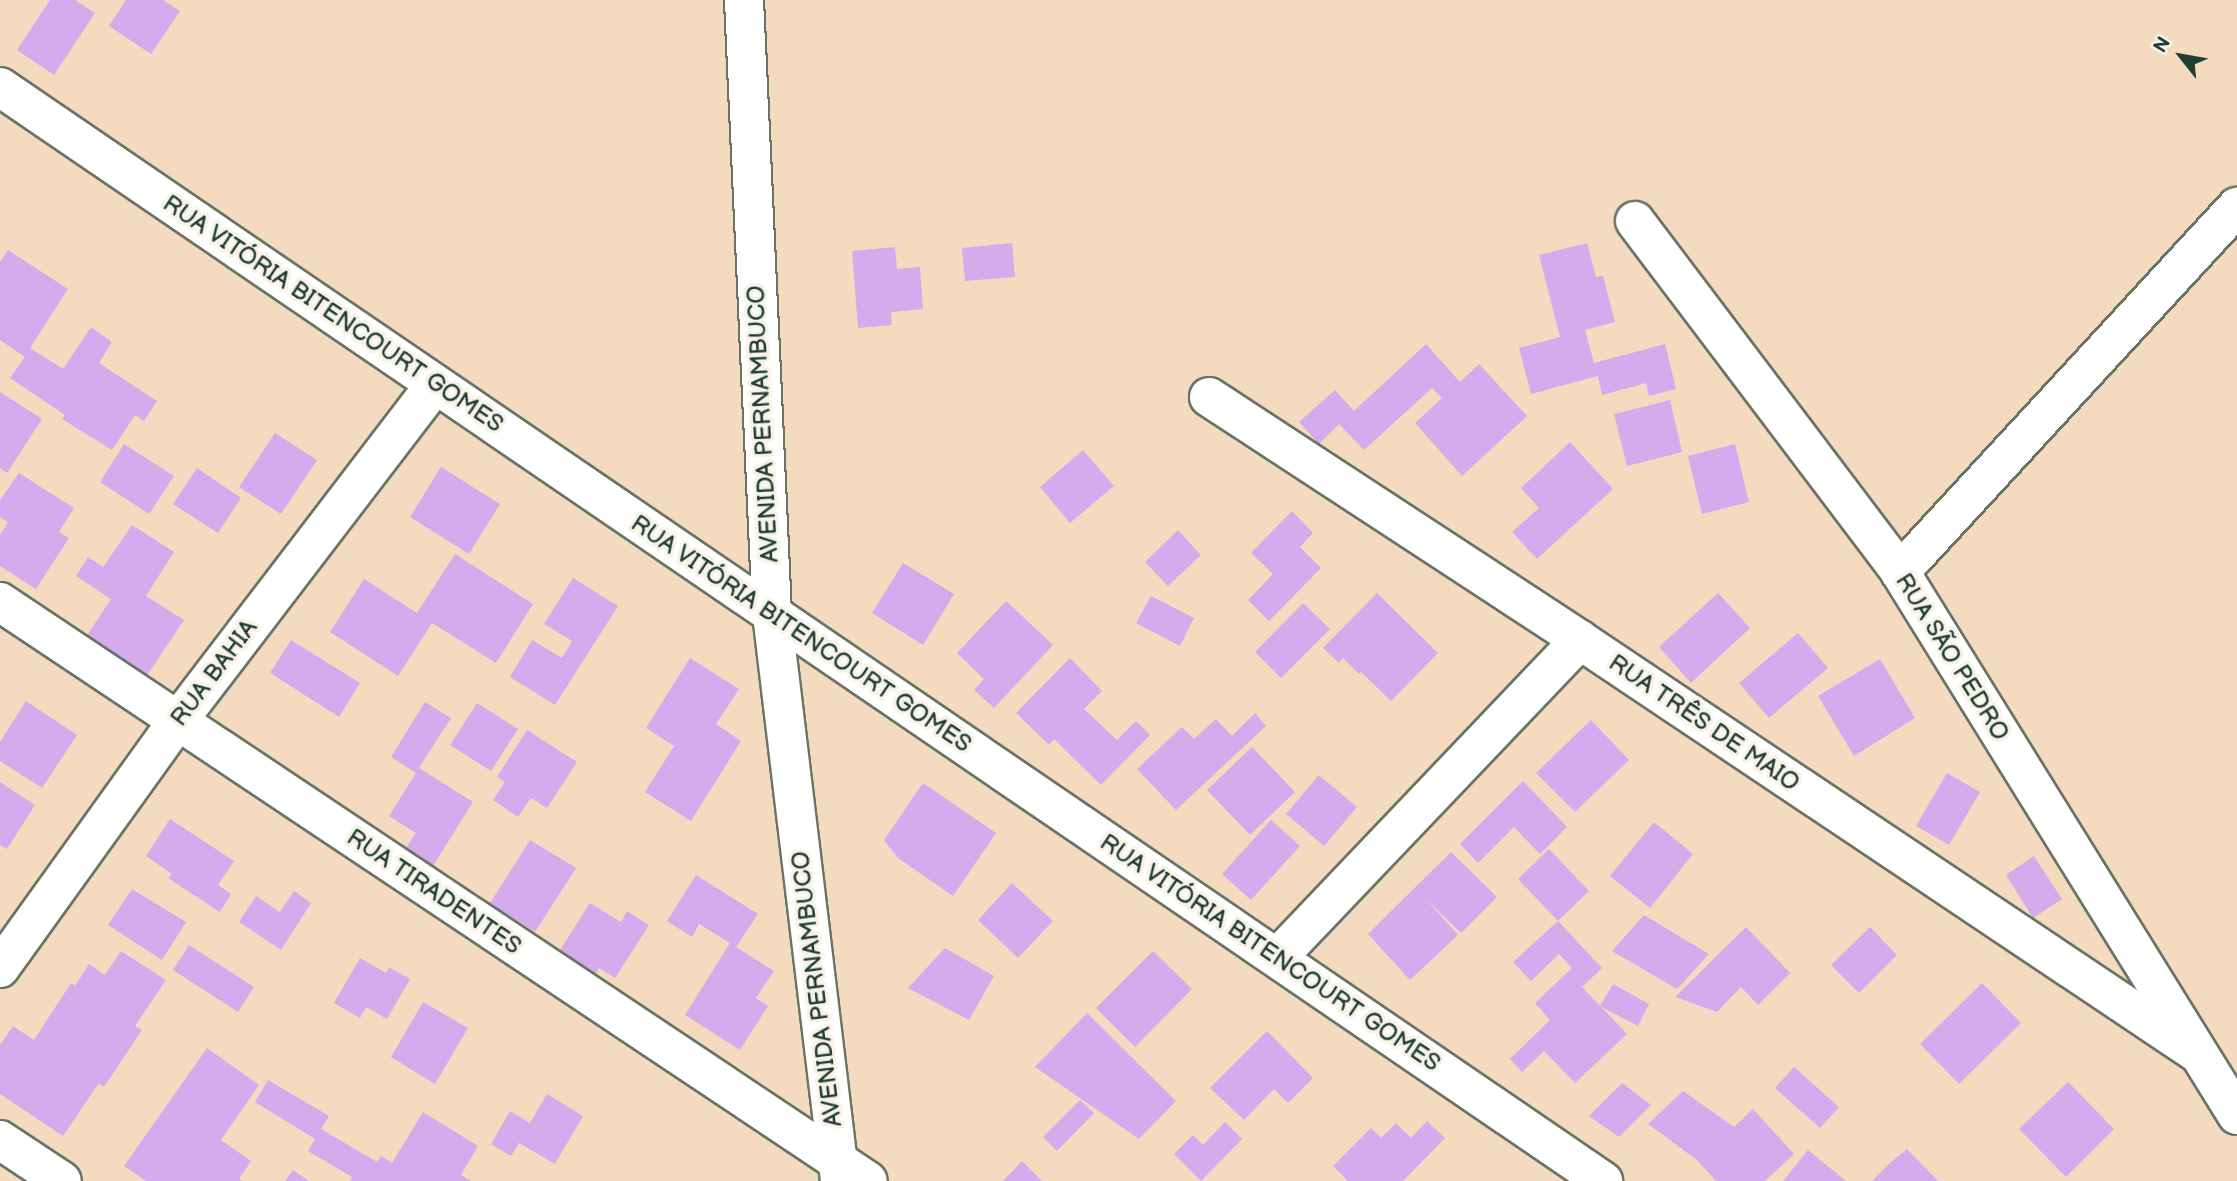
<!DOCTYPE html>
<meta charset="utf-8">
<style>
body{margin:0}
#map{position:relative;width:2237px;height:1181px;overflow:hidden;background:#f4dbbf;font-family:"Balsamiq Sans",sans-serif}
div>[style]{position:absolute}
.building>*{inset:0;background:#d4abec}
.roads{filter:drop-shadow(2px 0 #6a7465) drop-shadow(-2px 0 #6a7465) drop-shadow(0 2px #6a7465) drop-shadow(0 -2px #6a7465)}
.street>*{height:38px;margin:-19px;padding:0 19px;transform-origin:19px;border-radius:19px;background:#fff}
span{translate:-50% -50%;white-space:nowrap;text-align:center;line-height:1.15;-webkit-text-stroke:7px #f7f3e8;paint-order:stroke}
.street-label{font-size:24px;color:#1f3d34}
.north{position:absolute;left:2146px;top:21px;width:70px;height:70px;-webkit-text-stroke:5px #f7f3e8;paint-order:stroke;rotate:301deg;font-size:19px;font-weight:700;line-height:28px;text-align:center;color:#1f3d34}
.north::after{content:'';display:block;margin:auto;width:24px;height:32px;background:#1f3d34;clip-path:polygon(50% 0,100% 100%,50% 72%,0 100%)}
</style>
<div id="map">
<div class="building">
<div style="clip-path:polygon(50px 0,75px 0,95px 13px,54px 75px,17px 50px)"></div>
<div style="clip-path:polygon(126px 0,163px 0,180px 11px,151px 54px,109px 26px)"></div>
<div style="clip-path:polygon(1012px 243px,1015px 277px,965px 281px,962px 248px)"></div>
<div style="clip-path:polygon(1587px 243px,1596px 277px,1603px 276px,1615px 322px,1585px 330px,1594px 363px,1665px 344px,1676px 389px,1649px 396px,1646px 383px,1602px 395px,1598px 376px,1531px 394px,1519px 348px,1560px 337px,1539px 255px)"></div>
<div style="clip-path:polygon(895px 247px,897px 269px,920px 267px,923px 309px,891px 312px,892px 325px,858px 328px,852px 251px)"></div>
<div style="clip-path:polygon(8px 250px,68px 289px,30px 348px,63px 369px,91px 327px,112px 342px,99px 363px,157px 401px,144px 421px,135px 415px,112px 450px,62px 419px,65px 415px,10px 378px,25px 357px,0 340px,0 262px)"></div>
<div style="clip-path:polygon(1426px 344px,1460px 382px,1479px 364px,1527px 416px,1462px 476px,1415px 423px,1442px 398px,1432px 388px,1364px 450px,1339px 424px,1319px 444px,1299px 422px,1335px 390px,1354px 411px)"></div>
<div style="clip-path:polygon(0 392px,42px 419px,7px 473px,0 468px)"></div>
<div style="clip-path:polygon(1670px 400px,1682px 452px,1627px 466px,1614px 414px)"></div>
<div style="clip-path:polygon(275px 433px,317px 460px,281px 514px,239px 487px)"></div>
<div style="clip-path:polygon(1570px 442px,1613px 489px,1537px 559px,1512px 532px,1539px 508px,1521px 488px)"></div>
<div style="clip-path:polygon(124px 444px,174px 476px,149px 514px,100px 482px)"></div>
<div style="clip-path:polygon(1735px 444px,1749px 502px,1702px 514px,1688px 456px)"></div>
<div style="clip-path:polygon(1083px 450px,1114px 486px,1070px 523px,1040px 487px)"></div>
<div style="clip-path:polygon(441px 467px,500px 504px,469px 554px,410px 517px)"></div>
<div style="clip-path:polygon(197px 468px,241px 498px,218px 533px,173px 504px)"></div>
<div style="clip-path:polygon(19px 473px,74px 508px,59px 532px,69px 538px,36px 589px,0 566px,0 535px,8px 522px,0 517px,0 500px)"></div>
<div style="clip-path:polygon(1292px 511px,1313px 533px,1300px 547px,1321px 568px,1269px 621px,1248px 600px,1273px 574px,1251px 553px)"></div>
<div style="clip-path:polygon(132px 525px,174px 552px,146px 596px,184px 620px,146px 677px,86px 637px,111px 599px,76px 576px,88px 557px,103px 567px)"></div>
<div style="clip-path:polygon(1178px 530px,1201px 555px,1168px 586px,1145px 562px)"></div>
<div style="clip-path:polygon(455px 554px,533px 604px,496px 663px,432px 623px,398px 676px,330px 632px,364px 579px,417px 613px)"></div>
<div style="clip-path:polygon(903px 563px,954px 594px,923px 645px,872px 613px)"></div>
<div style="clip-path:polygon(573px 578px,618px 606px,555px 705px,510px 677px,532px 640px,562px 658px,572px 641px,544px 624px)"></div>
<div style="clip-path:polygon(1377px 593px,1438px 653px,1391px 701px,1361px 672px,1359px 674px,1343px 658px,1339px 663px,1323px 648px)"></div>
<div style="clip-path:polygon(1718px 593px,1750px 628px,1691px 683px,1659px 647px)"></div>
<div style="clip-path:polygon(1151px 596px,1194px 618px,1180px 646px,1136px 623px)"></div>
<div style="clip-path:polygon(1006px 601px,1053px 645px,994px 708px,974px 690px,984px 679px,957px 653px)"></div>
<div style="clip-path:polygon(1303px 603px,1330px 629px,1281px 678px,1255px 652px)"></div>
<div style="clip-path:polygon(1798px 633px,1828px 668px,1769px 718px,1739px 683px)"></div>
<div style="clip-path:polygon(291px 640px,360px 683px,339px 717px,270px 673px)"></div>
<div style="clip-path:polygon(690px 658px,739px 689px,716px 724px,741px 741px,691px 821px,645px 792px,674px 746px,646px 728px)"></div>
<div style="clip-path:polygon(1070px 658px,1102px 691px,1084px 709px,1117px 740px,1136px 721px,1150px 735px,1101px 785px,1054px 739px,1049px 745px,1016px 713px)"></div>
<div style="clip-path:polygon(1880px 659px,1915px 718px,1854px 756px,1818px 696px)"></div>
<div style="clip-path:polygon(26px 701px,77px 735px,42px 788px,0 761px,0 742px)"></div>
<div style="clip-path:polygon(425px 702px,451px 718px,419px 768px,473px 802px,431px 869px,403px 852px,416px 833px,389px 816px,416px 773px,391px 757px)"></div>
<div style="clip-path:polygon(477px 703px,518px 729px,491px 771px,450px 745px)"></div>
<div style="clip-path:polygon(1255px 713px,1266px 726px,1176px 810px,1137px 769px,1182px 727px,1194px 739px,1216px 719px,1232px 736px)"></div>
<div style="clip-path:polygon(1591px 720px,1629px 760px,1575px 812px,1536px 773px)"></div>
<div style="clip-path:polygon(527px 730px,577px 762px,547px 808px,531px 798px,518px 817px,493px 800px,505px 782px,497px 777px)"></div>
<div style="clip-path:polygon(1252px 747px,1295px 792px,1250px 835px,1207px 790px)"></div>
<div style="clip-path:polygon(1947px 773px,1980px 792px,1949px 845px,1916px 826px)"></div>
<div style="clip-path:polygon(1319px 775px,1357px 807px,1324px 846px,1286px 814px)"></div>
<div style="clip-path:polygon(1523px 781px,1567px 827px,1540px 854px,1514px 827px,1478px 863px,1460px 844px)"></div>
<div style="clip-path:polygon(0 782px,35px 805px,7px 849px,0 845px)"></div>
<div style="clip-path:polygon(923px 783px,996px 833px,953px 896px,898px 858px,884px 840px)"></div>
<div style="clip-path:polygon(170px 819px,234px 861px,218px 885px,231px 894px,220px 912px,168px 878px,172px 874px,146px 856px)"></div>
<div style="clip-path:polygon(1271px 820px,1300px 846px,1251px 900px,1222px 874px)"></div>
<div style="clip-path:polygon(1654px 822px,1693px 854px,1650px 908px,1610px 876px)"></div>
<div style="clip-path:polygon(530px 840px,576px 868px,535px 932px,490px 903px)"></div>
<div style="clip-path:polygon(1549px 849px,1589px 891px,1558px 921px,1518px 879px)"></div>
<div style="clip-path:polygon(1451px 852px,1497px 897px,1461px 933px,1425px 898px,1458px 935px,1410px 980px,1368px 934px)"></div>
<div style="clip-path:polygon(2034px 856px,2062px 899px,2033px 918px,2006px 875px)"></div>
<div style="clip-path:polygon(696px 875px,758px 914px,736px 947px,774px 971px,756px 998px,768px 1006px,740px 1050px,685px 1015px,730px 943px,699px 924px,692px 937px,667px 921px)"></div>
<div style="clip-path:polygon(1012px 883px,1053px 921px,1018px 958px,978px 920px)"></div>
<div style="clip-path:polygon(132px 889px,186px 922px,162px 960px,108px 925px)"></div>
<div style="clip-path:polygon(294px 891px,311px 903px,281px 950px,239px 922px,256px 896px,280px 912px)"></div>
<div style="clip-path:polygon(590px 903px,621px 922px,627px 911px,649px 925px,615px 978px,599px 968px,591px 981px,555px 958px)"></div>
<div style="clip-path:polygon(1644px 915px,1709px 954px,1677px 989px,1612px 951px)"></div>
<div style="clip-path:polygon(1558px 921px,1602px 968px,1582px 987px,1627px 1034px,1575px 1083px,1544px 1051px,1522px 1072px,1510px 1059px,1550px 1020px,1535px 1003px,1572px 968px,1559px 954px,1531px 981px,1513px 962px)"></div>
<div style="clip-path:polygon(1746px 927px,1790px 973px,1758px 1005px,1741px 987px,1717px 1012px,1675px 997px)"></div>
<div style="clip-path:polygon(1870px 927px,1897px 955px,1859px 993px,1831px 965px)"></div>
<div style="clip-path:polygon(189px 945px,254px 987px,238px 1012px,173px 970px)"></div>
<div style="clip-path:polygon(945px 948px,994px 976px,969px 1020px,908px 988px)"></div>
<div style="clip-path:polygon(121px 951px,166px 980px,135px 1026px,142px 1030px,104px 1087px,99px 1083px,63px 1136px,0 1094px,0 1045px,13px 1026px,34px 1040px,71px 983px,75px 986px,89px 964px,105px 975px)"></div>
<div style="clip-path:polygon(1153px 951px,1192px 989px,1135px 1047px,1096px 1008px)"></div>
<div style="clip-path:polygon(360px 958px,386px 973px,389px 967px,410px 979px,387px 1019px,366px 1007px,360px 1018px,334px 1003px)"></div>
<div style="clip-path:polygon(1982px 983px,2021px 1023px,1959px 1084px,1920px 1044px)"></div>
<div style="clip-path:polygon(1613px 984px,1649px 1004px,1638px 1026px,1600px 1006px)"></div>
<div style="clip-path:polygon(423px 1002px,468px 1028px,435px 1084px,391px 1057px)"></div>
<div style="clip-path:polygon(1087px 1013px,1176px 1101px,1139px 1139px,1035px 1067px)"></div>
<div style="clip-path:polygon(1267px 1031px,1313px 1078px,1288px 1103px,1274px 1089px,1244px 1120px,1210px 1088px)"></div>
<div style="clip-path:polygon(207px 1048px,259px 1085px,221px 1140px,251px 1161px,239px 1179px,242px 1181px,146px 1181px,124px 1166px)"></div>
<div style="clip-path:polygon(1794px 1067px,1839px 1107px,1820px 1128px,1775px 1088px)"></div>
<div style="clip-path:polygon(268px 1080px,329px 1116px,321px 1129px,377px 1162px,381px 1156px,392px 1163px,423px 1112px,478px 1146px,461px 1175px,471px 1181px,350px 1181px,352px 1177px,308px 1151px,315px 1139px,255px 1102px)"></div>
<div style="clip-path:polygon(2068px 1082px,2114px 1129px,2066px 1177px,2019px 1129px)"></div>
<div style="clip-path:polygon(1622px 1083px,1651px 1105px,1619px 1137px,1589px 1116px)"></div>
<div style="clip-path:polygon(1683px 1091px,1734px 1127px,1753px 1109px,1794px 1154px,1765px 1181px,1716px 1181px,1697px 1160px,1648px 1124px)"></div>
<div style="clip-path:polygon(547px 1094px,583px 1116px,555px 1164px,519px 1143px,511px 1156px,491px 1144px,510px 1111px,530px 1123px)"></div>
<div style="clip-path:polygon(1080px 1100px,1094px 1113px,1057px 1151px,1043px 1137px)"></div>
<div style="clip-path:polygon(1427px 1121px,1445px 1138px,1403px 1181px,1348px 1181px,1333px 1166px,1371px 1128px,1381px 1138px,1396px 1123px,1411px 1138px)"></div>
<div style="clip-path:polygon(1225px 1122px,1242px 1139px,1201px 1181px,1174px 1154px,1193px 1135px,1203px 1145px)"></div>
<div style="clip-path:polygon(1907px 1149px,1938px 1181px,1872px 1181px,1890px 1163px)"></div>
<div style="clip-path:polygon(1808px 1150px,1846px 1181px,1783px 1181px)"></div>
<div style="clip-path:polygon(1022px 1161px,1042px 1181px,1003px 1181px)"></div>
<div style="clip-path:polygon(293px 1170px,309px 1181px,285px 1181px)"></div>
</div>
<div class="roads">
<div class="street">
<div style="left:744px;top:0;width:615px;rotate:87.39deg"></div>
<div style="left:772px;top:614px;width:571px;rotate:83.16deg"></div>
<div style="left:0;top:87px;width:1941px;rotate:34.31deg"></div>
<div style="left:1635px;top:221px;width:440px;rotate:52.9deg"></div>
<div style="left:1900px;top:572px;width:639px;rotate:58.18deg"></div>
<div style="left:1209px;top:397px;width:443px;rotate:33.2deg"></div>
<div style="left:1580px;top:640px;width:742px;rotate:33.8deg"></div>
<div style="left:1900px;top:572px;width:497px;rotate:-47.3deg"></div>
<div style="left:0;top:602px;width:1043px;rotate:33.71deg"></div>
<div style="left:1278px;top:957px;width:438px;rotate:-46.4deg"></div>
<div style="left:0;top:968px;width:303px;rotate:-54.3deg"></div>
<div style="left:177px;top:722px;width:425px;rotate:-52.6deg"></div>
<div style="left:0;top:1140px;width:74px;rotate:33.5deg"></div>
</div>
</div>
<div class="street-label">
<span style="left:333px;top:314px;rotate:34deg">RUA VITÓRIA BITENCOURT GOMES</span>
<span style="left:763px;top:424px;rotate:-93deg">AVENIDA PERNAMBUCO</span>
<span style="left:801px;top:634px;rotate:34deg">RUA VITÓRIA BITENCOURT GOMES</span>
<span style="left:1952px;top:657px;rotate:58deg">RUA SÃO PEDRO</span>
<span style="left:214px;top:673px;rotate:-53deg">RUA BAHIA</span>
<span style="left:1704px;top:723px;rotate:34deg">RUA TRÊS DE MAIO</span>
<span style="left:434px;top:892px;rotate:34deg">RUA TIRADENTES</span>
<span style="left:1270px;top:953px;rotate:34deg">RUA VITÓRIA BITENCOURT GOMES</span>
<span style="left:817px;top:989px;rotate:-97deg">AVENIDA PERNAMBUCO</span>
</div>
<div class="north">N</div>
</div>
